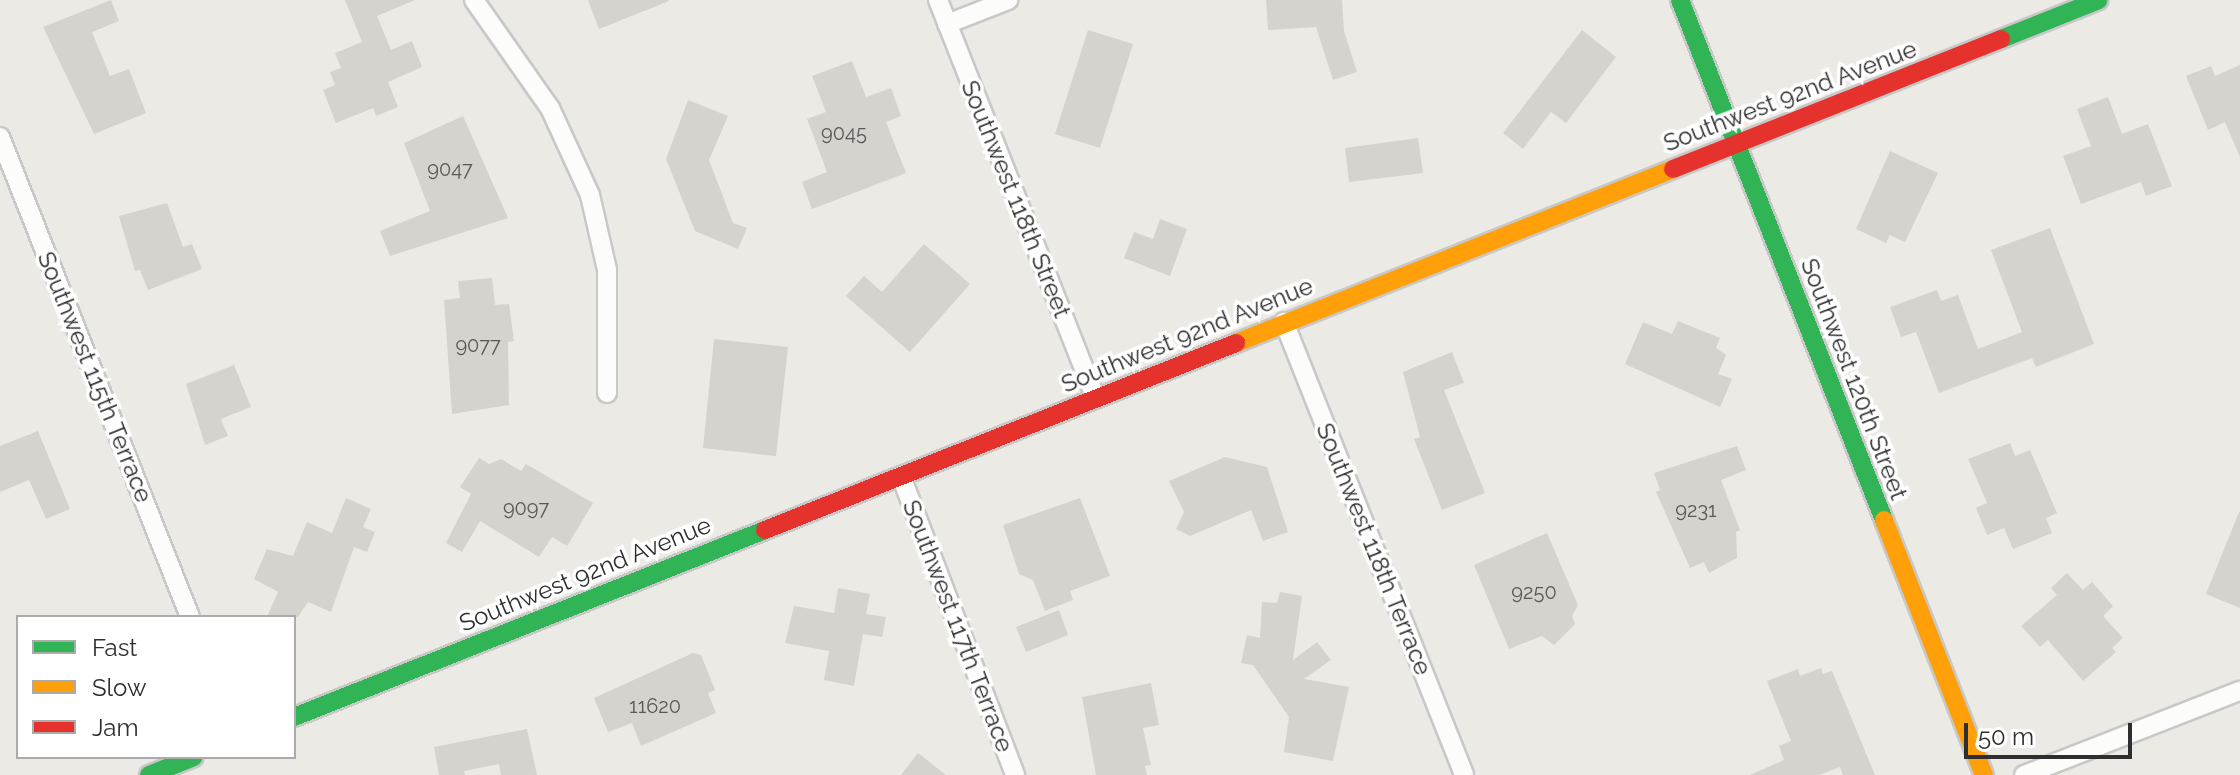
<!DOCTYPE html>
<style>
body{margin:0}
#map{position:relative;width:2240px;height:775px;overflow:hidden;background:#eceae4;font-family:Raleway,sans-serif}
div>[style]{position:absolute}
.building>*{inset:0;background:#d5d3ce}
.roads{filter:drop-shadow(2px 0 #c9c8c9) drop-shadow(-2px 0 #c9c8c9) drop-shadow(0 2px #c9c8c9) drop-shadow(0 -2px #c9c8c9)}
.street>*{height:18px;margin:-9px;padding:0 9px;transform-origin:9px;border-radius:9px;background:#fcfcfb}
.fast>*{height:18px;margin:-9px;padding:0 9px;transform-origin:9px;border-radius:9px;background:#30b455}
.slow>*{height:18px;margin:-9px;padding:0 9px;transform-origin:9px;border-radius:9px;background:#ff9f0a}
.jam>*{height:18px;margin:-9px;padding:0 9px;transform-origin:9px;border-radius:9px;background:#e5322d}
span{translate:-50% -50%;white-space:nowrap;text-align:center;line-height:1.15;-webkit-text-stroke:7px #fff;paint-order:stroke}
.number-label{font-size:20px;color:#585857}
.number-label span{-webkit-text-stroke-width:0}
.street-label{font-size:24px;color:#2e2e2e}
.legend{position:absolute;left:16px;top:615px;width:280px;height:144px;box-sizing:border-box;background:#fff;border:2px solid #ababab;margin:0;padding:10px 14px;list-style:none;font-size:24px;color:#2e2e2e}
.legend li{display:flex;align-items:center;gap:16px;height:40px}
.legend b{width:40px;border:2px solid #ababab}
.scale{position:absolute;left:1964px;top:723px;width:168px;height:36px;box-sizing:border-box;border:4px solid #2e2e2e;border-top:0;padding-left:10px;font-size:24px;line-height:28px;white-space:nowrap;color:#2e2e2e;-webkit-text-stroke:6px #fff;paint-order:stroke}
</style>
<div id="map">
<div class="building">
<div style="clip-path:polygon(111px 0,119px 21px,92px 32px,110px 76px,129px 69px,146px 113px,94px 134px,43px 27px)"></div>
<div style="clip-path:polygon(345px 0,415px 0,377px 16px,391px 50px,412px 41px,422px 67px,388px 82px,398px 107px,376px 116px,373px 108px,336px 123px,323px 90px,335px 85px,330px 72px,341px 68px,335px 53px,362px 42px)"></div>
<div style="clip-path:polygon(588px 0,668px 0,669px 1px,599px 29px)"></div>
<div style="clip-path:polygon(1266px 0,1342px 0,1344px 31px,1357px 72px,1333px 80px,1316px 27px,1268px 30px)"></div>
<div style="clip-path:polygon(1088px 30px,1133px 44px,1100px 148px,1055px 134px)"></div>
<div style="clip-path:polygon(1582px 30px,1616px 57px,1566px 123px,1551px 112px,1523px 149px,1503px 133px)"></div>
<div style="clip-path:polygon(852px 61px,866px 97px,891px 88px,901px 116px,886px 122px,906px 173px,812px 209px,802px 182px,827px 172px,807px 119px,826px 112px,812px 76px)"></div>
<div style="clip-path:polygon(2240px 65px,2240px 157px,2225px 122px,2208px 130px,2186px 76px,2211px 66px,2215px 76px)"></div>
<div style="clip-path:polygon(2108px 97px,2122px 134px,2148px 124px,2172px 186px,2146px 196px,2141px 182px,2081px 204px,2063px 156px,2091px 146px,2077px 109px)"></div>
<div style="clip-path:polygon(688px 100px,728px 116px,709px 160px,733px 223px,747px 228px,738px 249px,695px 231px,666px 159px)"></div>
<div style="clip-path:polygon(463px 116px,508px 218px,390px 256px,380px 231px,430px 211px,404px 143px)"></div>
<div style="clip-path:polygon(1418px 138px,1423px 173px,1349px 182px,1345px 148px)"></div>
<div style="clip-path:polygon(1890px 151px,1938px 173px,1905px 242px,1890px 235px,1886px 243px,1856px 229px)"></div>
<div style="clip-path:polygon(167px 203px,183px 247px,192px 244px,202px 269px,148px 290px,140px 270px,135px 271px,119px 216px)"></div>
<div style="clip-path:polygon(1160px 219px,1187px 229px,1170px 276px,1124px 258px,1134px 232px,1153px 239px)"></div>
<div style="clip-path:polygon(2050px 228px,2094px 344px,2036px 367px,2032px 358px,1939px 393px,1916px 332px,1901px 337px,1890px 307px,1937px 290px,1941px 301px,1958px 295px,1978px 349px,2022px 332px,1991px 250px)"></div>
<div style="clip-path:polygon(924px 244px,970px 284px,910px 352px,846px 296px,864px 276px,882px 292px)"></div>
<div style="clip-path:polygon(492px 278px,495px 305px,509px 304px,514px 341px,508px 342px,509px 405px,452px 414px,444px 300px,460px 298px,458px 281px)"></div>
<div style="clip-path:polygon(1678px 321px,1720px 338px,1716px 348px,1726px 355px,1718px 374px,1732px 379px,1720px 407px,1625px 364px,1643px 322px,1672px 334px)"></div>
<div style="clip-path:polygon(714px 339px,788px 347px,776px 456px,703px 448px)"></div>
<div style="clip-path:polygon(1452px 352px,1464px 383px,1444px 390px,1485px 493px,1442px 510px,1414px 439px,1420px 437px,1403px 372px)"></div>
<div style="clip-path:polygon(234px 365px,251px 407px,221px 419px,228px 436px,205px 445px,186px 384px)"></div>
<div style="clip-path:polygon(38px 431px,70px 509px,46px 519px,29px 480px,0 492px,0 446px)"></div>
<div style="clip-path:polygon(2010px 443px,2015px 456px,2030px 450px,2057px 513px,2046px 518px,2052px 533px,2013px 549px,2004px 528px,1987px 535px,1976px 508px,1987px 503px,1968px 459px)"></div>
<div style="clip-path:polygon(1737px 446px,1746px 470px,1721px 480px,1740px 530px,1736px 532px,1737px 558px,1709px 573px,1704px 562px,1690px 568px,1656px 492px,1660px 490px,1654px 473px)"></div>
<div style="clip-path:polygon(1225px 457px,1267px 467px,1288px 532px,1263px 541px,1251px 510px,1190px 536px,1176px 529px,1184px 512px,1169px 481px)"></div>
<div style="clip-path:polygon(479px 458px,489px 464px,501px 459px,521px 471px,526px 464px,593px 503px,567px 546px,552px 537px,539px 557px,480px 521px,462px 552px,446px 543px,471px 494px,460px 487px)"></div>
<div style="clip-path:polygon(346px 498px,371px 509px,363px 527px,375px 532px,367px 552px,354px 547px,331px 612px,308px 602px,298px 617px,267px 617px,278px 592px,254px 579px,267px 549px,293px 556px,307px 522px,332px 533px)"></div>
<div style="clip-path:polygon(1080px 498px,1110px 576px,1070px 591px,1073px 600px,1045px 611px,1033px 580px,1019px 574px,1003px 525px)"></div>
<div style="clip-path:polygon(2239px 512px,2240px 512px,2240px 608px,2206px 594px)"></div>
<div style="clip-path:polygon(1547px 533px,1578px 605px,1572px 616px,1575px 624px,1554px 645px,1542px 636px,1509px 649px,1474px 565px)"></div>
<div style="clip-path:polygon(2067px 573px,2083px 590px,2092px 582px,2113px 606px,2103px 616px,2123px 638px,2112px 648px,2116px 652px,2083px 681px,2048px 640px,2040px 647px,2021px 626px,2057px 595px,2051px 588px)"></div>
<div style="clip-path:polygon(838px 588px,870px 594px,866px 614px,886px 617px,882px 637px,863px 634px,854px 686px,824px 680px,829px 651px,785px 643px,794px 606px,834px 613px)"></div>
<div style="clip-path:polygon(1280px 592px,1302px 596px,1293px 660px,1317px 642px,1331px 660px,1304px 679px,1349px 687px,1333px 761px,1284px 752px,1289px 717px,1253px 665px,1241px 663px,1247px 635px,1260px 638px,1262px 602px,1277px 603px)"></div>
<div style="clip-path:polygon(1059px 610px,1068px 635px,1026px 652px,1016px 627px)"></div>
<div style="clip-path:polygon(693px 653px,701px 655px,715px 690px,708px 693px,716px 713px,641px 746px,632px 723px,608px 732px,594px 698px)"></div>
<div style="clip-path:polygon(1821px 668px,1823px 674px,1832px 671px,1875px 775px,1843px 775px,1840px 767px,1819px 775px,1750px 775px,1784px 760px,1779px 746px,1791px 741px,1767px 681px,1798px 669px,1800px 676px)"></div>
<div style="clip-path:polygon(1151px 683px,1159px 725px,1143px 728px,1151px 765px,1145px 766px,1147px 775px,1096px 775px,1082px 697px)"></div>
<div style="clip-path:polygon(527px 729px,537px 775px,501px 775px,499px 764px,464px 771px,465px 775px,439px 775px,434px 747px)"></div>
<div style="clip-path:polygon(918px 753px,946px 775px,901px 775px)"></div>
</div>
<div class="roads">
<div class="street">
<div style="left:474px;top:0;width:132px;rotate:54.9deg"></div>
<div style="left:550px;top:108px;width:96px;rotate:65.3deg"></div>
<div style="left:590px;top:195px;width:77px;rotate:77.2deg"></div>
<div style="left:607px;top:270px;width:123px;rotate:90deg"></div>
<div style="left:938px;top:0;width:427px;rotate:68.4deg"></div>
<div style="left:947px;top:24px;width:66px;rotate:-21.5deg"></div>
<div style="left:0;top:137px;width:516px;rotate:68.4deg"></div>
<div style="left:1284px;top:322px;width:487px;rotate:68.3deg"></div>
<div style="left:901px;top:476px;width:320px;rotate:69.1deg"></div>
<div style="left:2024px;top:775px;width:232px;rotate:-21.3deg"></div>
</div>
<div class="fast">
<div style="left:1680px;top:0;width:559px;rotate:68.58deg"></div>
<div style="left:2001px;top:39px;width:105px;rotate:-21.7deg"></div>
<div style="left:294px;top:717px;width:507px;rotate:-21.65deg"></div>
<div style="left:149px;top:775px;width:48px;rotate:-21.8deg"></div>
</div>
<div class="slow">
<div style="left:1236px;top:343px;width:470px;rotate:-21.7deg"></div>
<div style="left:1884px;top:520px;width:274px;rotate:68.6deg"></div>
</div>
<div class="jam">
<div style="left:1673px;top:169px;width:353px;rotate:-21.6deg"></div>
<div style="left:765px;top:530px;width:507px;rotate:-21.65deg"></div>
</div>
</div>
<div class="number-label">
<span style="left:844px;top:133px">9045</span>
<span style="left:450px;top:169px">9047</span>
<span style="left:478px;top:345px">9077</span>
<span style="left:526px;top:508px">9097</span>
<span style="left:1696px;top:510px">9231</span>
<span style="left:1534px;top:592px">9250</span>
<span style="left:655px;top:706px">11620</span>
</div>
<div class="street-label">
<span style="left:1790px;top:96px;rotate:-21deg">Southwest 92nd Avenue</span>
<span style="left:1016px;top:199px;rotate:68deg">Southwest 118th Street</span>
<span style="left:1187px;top:335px;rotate:-22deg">Southwest 92nd Avenue</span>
<span style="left:95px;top:377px;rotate:68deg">Southwest 115th Terrace</span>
<span style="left:1854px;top:379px;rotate:69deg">Southwest 120th Street</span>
<span style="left:1374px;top:549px;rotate:68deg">Southwest 118th Terrace</span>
<span style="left:585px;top:574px;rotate:-22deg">Southwest 92nd Avenue</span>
<span style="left:958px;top:626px;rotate:69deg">Southwest 117th Terrace</span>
</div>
<ul class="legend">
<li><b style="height:10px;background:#30b455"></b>Fast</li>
<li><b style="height:10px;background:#ff9f0a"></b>Slow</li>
<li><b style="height:10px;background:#e5322d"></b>Jam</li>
</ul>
<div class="scale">50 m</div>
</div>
